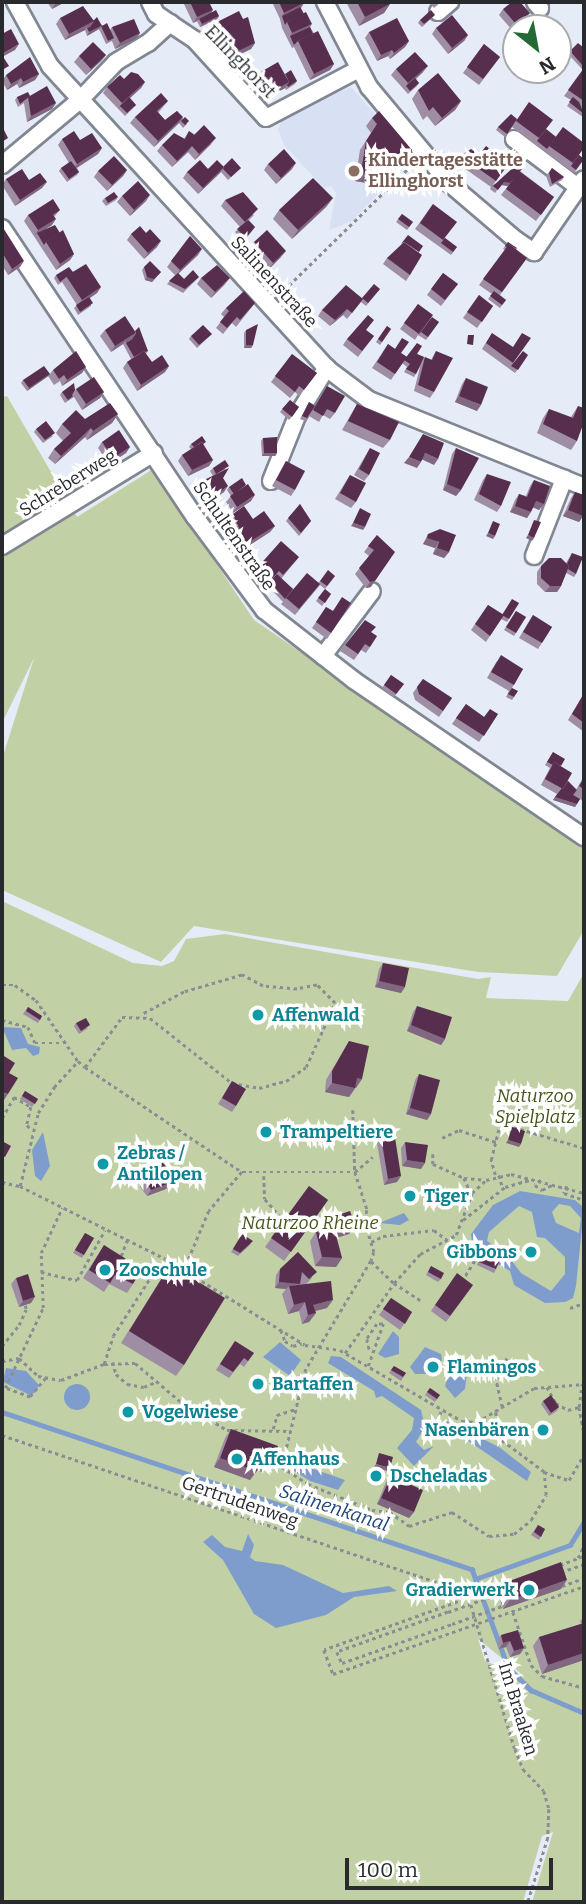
<!DOCTYPE html>
<meta charset="utf-8">
<style>
body{margin:0}
#map{position:relative;width:586px;height:1904px;overflow:hidden;background:#e5ecf7;font-family:Bitter,serif}
div>[style]{position:absolute}
.built>*{inset:0;background:#d7e1f3}
.green>*{inset:0;background:#c2d1a5}
.water>*{inset:0;background:#7f9dcc}
.round{border-radius:50%}
.stream>*{height:4.5px;margin:-2.25px;padding:0 2.25px;transform-origin:2.25px;border-radius:2.25px;background:#7f9dcc}
.path>*{height:2.5px;margin-top:-1.25px;transform-origin:0;background:repeating-linear-gradient(90deg,#898e95 0 3.5px,transparent 0 7px)}
.roads{filter:drop-shadow(2px 0 #818791) drop-shadow(-2px 0 #818791) drop-shadow(0 2px #818791) drop-shadow(0 -2px #818791)}
.minor>*{height:16px;margin:-8px;padding:0 8px;transform-origin:8px;border-radius:8px;background:#fff}
.path-bridge>*{height:2.5px;margin-top:-1.25px;transform-origin:0;background:repeating-linear-gradient(90deg,#898e95 0 3.5px,transparent 0 7px)}
.wall>*{inset:0;background:#9e8da3}
.shaded-wall>*{inset:0;background:#826781}
.building>*{inset:0;background:#582e4f}
.dots>*{width:19px;height:19px;translate:-50% -50%;box-sizing:border-box;border:4px solid #fff;border-radius:50%}
span{translate:-50% -50%;white-space:nowrap;text-align:center;line-height:1.15;-webkit-text-stroke:7px #fff;paint-order:stroke}
.street-label{font-size:18px;color:#282a2e}
.education-label{font-size:18px;color:#785e54;font-weight:700}
.left{translate:0 -50%;text-align:left}
.culture-label{font-size:18px;color:#0d838f;font-weight:700}
.right{translate:-100% -50%;text-align:right}
.park-label{font-size:18px;color:#455519;font-style:italic}
.water-label{font-size:19px;color:#1e447e;font-style:italic}
.frame{position:absolute;inset:0;border:4px solid #282a2e;pointer-events:none}
.north{position:absolute;left:502px;top:14px;width:70px;height:70px;box-sizing:border-box;background:#fff;border:2px solid #a9aaab;border-radius:50%;rotate:149deg;font-size:19px;font-weight:700;line-height:28px;text-align:center;color:#282a2e}
.north::after{content:'';display:block;margin:auto;width:24px;height:32px;background:#246a36;clip-path:polygon(50% 0,100% 100%,50% 72%,0 100%)}
.scale{position:absolute;left:345px;top:1858px;width:208px;height:32px;box-sizing:border-box;border:4px solid #282a2e;border-top:0;padding-left:9px;font-size:21px;line-height:24px;white-space:nowrap;color:#282a2e;-webkit-text-stroke:5px #fff;paint-order:stroke}
</style>
<div id="map">
<div class="built">
<div style="clip-path:polygon(351px 87px,413px 157px,352px 221px,329px 230px,336px 193px,331px 186px,324px 188px,284px 145px,278px 129px,284px 116px)"></div>
</div>
<div class="green">
<div style="clip-path:polygon(7px 396px,77px 517px,153px 469px,254px 620px,584px 846px,584px 930px,557px 976px,478px 972px,194px 926px,161px 962px,2px 890px,2px 759px,34px 658px,2px 723px,2px 397px)"></div>
<div style="clip-path:polygon(evenodd,2px 901px,133px 963px,162px 966px,174px 961px,186px 939px,225px 934px,478px 979px,491px 977px,486px 998px,568px 1001px,584px 973px,584px 1902px,532px 1902px,553px 1832px,542px 1836px,523px 1902px,2px 1902px,2px 901px,478px 1639px,524px 1676px,524px 1677px,485px 1661px,478px 1639px)"></div>
</div>
<div class="water">
<div style="clip-path:polygon(2px 1027px,21px 1028px,28px 1044px,40px 1047px,39px 1054px,33px 1056px,26px 1048px,12px 1050px)"></div>
<div style="clip-path:polygon(43px 1132px,50px 1166px,41px 1181px,35px 1176px,32px 1150px)"></div>
<div style="clip-path:polygon(evenodd,520px 1191px,575px 1200px,584px 1208px,576px 1286px,573px 1298px,565px 1302px,545px 1303px,514px 1285px,510px 1271px,477px 1253px,472px 1243px,471px 1234px,493px 1205px,520px 1191px,559px 1204px,570px 1206px,581px 1218px,579px 1233px,556px 1223px,552px 1212px,559px 1204px,520px 1191px,519px 1206px,532px 1212px,537px 1237px,545px 1238px,565px 1257px,565px 1274px,551px 1291px,521px 1273px,505px 1252px,487px 1241px,489px 1232px,519px 1206px)"></div>
<div style="clip-path:polygon(404px 1213px,409px 1220px,400px 1225px,379px 1223px)"></div>
<div style="clip-path:polygon(393px 1331px,399px 1337px,399px 1354px,385px 1358px,378px 1354px)"></div>
<div style="clip-path:polygon(280px 1342px,301px 1360px,290px 1376px,263px 1357px)"></div>
<div style="clip-path:polygon(425px 1347px,441px 1354px,442px 1360px,428px 1374px,415px 1374px,410px 1367px)"></div>
<div style="clip-path:polygon(331px 1356px,341px 1357px,421px 1410px,425px 1427px,416px 1442px,424px 1450px,434px 1446px,414px 1466px,397px 1448px,412px 1430px,414px 1418px,382px 1396px,376px 1398px,374px 1391px,328px 1363px)"></div>
<div style="clip-path:polygon(468px 1366px,465px 1389px,455px 1398px,445px 1386px,447px 1379px,457px 1367px)"></div>
<div style="clip-path:polygon(6px 1368px,26px 1371px,39px 1385px,36px 1392px,30px 1395px,3px 1382px)"></div>
<div class="round" style="left:64px;top:1384px;width:26px;height:26px"></div>
<div style="clip-path:polygon(447px 1421px,499px 1447px,531px 1472px,527px 1481px,467px 1440px,443px 1434px)"></div>
<div style="clip-path:polygon(289px 1455px,296px 1455px,297px 1463px,345px 1480px,338px 1490px,310px 1481px,288px 1467px)"></div>
<div style="clip-path:polygon(248px 1534px,254px 1545px,250px 1557px,255px 1561px,283px 1565px,343px 1593px,389px 1586px,397px 1591px,354px 1597px,326px 1615px,276px 1628px,254px 1614px,223px 1560px,203px 1542px,212px 1535px,225px 1547px,242px 1551px)"></div>
</div>
<div class="stream">
<div style="left:2px;top:1412px;width:496px;rotate:18.5deg"></div>
<div style="left:472px;top:1569px;width:104px;rotate:69.8deg"></div>
<div style="left:508px;top:1667px;width:33px;rotate:45deg"></div>
<div style="left:531px;top:1690px;width:58px;rotate:23.5deg"></div>
<div style="left:475px;top:1579px;width:101px;rotate:-19.7deg"></div>
<div style="left:570px;top:1545px;width:27px;rotate:-59deg"></div>
</div>
<div class="path">
<div style="left:279px;top:295px;width:189px;rotate:-44.4deg"></div>
<div style="left:2px;top:985px;width:13px"></div>
<div style="left:15px;top:985px;width:26px;rotate:36deg"></div>
<div style="left:36px;top:1000px;width:74px;rotate:55.5deg"></div>
<div style="left:2px;top:1020px;width:27px;rotate:15deg"></div>
<div style="left:28px;top:1027px;width:17px;rotate:66deg"></div>
<div style="left:35px;top:1043px;width:32px"></div>
<div style="left:85px;top:1067px;width:189px;rotate:33.8deg"></div>
<div style="left:242px;top:1172px;width:51px;rotate:130.2deg"></div>
<div style="left:209px;top:1211px;width:64px;rotate:113deg"></div>
<div style="left:353px;top:1110px;width:62px;rotate:88.2deg"></div>
<div style="left:355px;top:1172px;width:40px;rotate:72deg"></div>
<div style="left:367px;top:1210px;width:12px;rotate:99deg"></div>
<div style="left:365px;top:1222px;width:31px;rotate:73deg"></div>
<div style="left:374px;top:1252px;width:9px;rotate:108deg"></div>
<div style="left:371px;top:1261px;width:32px;rotate:44deg"></div>
<div style="left:394px;top:1283px;width:33px;rotate:33deg"></div>
<div style="left:2px;top:1118px;width:24px;rotate:-60deg"></div>
<div style="left:14px;top:1097px;width:20px;rotate:30deg"></div>
<div style="left:31px;top:1107px;width:18px;rotate:103deg"></div>
<div style="left:27px;top:1125px;width:7px;rotate:45deg"></div>
<div style="left:442px;top:1138px;width:19px;rotate:-25deg"></div>
<div style="left:459px;top:1130px;width:39px;rotate:18deg"></div>
<div style="left:433px;top:1154px;width:10px;rotate:90deg"></div>
<div style="left:433px;top:1164px;width:34px;rotate:24deg"></div>
<div style="left:464px;top:1178px;width:17px;rotate:65deg"></div>
<div style="left:242px;top:1172px;width:113px"></div>
<div style="left:355px;top:1172px;width:23px;rotate:-41deg"></div>
<div style="left:495px;top:1175px;width:16px;rotate:-105deg"></div>
<div style="left:491px;top:1160px;width:38px;rotate:-76deg"></div>
<div style="left:500px;top:1123px;width:88px;rotate:16.6deg"></div>
<div style="left:499px;top:1175px;width:14px;rotate:73deg"></div>
<div style="left:264px;top:1176px;width:23px;rotate:88deg"></div>
<div style="left:265px;top:1199px;width:23px;rotate:49deg"></div>
<div style="left:464px;top:1178px;width:21px;rotate:5deg"></div>
<div style="left:541px;top:1180px;width:8px;rotate:140deg"></div>
<div style="left:535px;top:1185px;width:9px;rotate:36deg"></div>
<div style="left:542px;top:1190px;width:13px;rotate:-27deg"></div>
<div style="left:2px;top:1182px;width:18px;rotate:13deg"></div>
<div style="left:20px;top:1186px;width:163px;rotate:26.6deg"></div>
<div style="left:166px;top:1259px;width:163px;rotate:31.7deg"></div>
<div style="left:305px;top:1345px;width:35px;rotate:8deg"></div>
<div style="left:340px;top:1350px;width:141px;rotate:30.2deg"></div>
<div style="left:462px;top:1421px;width:15px;rotate:4deg"></div>
<div style="left:477px;top:1422px;width:66px;rotate:-30.8deg"></div>
<div style="left:534px;top:1388px;width:50px;rotate:-4.6deg"></div>
<div style="left:20px;top:1186px;width:75px;rotate:-76.1deg"></div>
<div style="left:38px;top:1113px;width:31px;rotate:-58deg"></div>
<div style="left:54px;top:1087px;width:35px;rotate:-47deg"></div>
<div style="left:78px;top:1061px;width:9px;rotate:41deg"></div>
<div style="left:85px;top:1067px;width:62px;rotate:-53.5deg"></div>
<div style="left:122px;top:1017px;width:28px;rotate:2deg"></div>
<div style="left:150px;top:1018px;width:105px;rotate:38.4deg"></div>
<div style="left:232px;top:1083px;width:27px;rotate:10deg"></div>
<div style="left:259px;top:1088px;width:28px;rotate:-15deg"></div>
<div style="left:286px;top:1081px;width:24px;rotate:-35deg"></div>
<div style="left:306px;top:1067px;width:70px;rotate:-65.6deg"></div>
<div style="left:335px;top:1003px;width:25px;rotate:-135deg"></div>
<div style="left:317px;top:985px;width:20px;rotate:169deg"></div>
<div style="left:297px;top:989px;width:34px;rotate:-175deg"></div>
<div style="left:263px;top:986px;width:24px;rotate:-152deg"></div>
<div style="left:242px;top:975px;width:60px;rotate:163.7deg"></div>
<div style="left:184px;top:992px;width:49px;rotate:151.9deg"></div>
<div style="left:567px;top:1186px;width:8px;rotate:113deg"></div>
<div style="left:564px;top:1193px;width:21px;rotate:19deg"></div>
<div style="left:463px;top:1220px;width:53px;rotate:-38.2deg"></div>
<div style="left:505px;top:1187px;width:29px;rotate:-16deg"></div>
<div style="left:371px;top:1242px;width:13px;rotate:-27deg"></div>
<div style="left:383px;top:1236px;width:51px;rotate:-6.7deg"></div>
<div style="left:434px;top:1230px;width:51px;rotate:37.1deg"></div>
<div style="left:475px;top:1261px;width:22px;rotate:122deg"></div>
<div style="left:584px;top:1249px;width:17px;rotate:90deg"></div>
<div style="left:121px;top:1256px;width:17px;rotate:-69deg"></div>
<div style="left:371px;top:1261px;width:126px;rotate:121deg"></div>
<div style="left:306px;top:1369px;width:101px;rotate:103.8deg"></div>
<div style="left:282px;top:1467px;width:31px;rotate:33deg"></div>
<div style="left:308px;top:1484px;width:69px;rotate:22.1deg"></div>
<div style="left:372px;top:1510px;width:18px;rotate:6deg"></div>
<div style="left:390px;top:1512px;width:24px;rotate:36deg"></div>
<div style="left:409px;top:1526px;width:45px;rotate:-18deg"></div>
<div style="left:452px;top:1512px;width:44px;rotate:33deg"></div>
<div style="left:489px;top:1536px;width:25px;rotate:-5deg"></div>
<div style="left:514px;top:1534px;width:22px;rotate:-39deg"></div>
<div style="left:531px;top:1520px;width:29px;rotate:-59deg"></div>
<div style="left:546px;top:1495px;width:23px;rotate:-95deg"></div>
<div style="left:544px;top:1472px;width:82px;rotate:-143.4deg"></div>
<div style="left:41px;top:1272px;width:37px;rotate:13deg"></div>
<div style="left:77px;top:1280px;width:57px;rotate:-60.8deg"></div>
<div style="left:570px;top:1308px;width:15px;rotate:-20deg"></div>
<div style="left:281px;top:1330px;width:12px;rotate:70deg"></div>
<div style="left:285px;top:1341px;width:9px;rotate:32deg"></div>
<div style="left:293px;top:1346px;width:9px;rotate:-18deg"></div>
<div style="left:2px;top:1346px;width:27px;rotate:-51deg"></div>
<div style="left:19px;top:1325px;width:17px;rotate:-66deg"></div>
<div style="left:26px;top:1309px;width:7px;rotate:-106deg"></div>
<div style="left:345px;top:1353px;width:85px;rotate:-55deg"></div>
<div style="left:394px;top:1283px;width:39px;rotate:-48deg"></div>
<div style="left:420px;top:1254px;width:41px;rotate:-27.8deg"></div>
<div style="left:456px;top:1235px;width:45px;rotate:-69.1deg"></div>
<div style="left:472px;top:1193px;width:19px;rotate:-43deg"></div>
<div style="left:486px;top:1180px;width:26px;rotate:-13deg"></div>
<div style="left:511px;top:1174px;width:75px;rotate:14.6deg"></div>
<div style="left:2px;top:1361px;width:17px;rotate:-10deg"></div>
<div style="left:19px;top:1358px;width:26px;rotate:43deg"></div>
<div style="left:38px;top:1376px;width:23px;rotate:10deg"></div>
<div style="left:61px;top:1380px;width:46px;rotate:-20.4deg"></div>
<div style="left:104px;top:1364px;width:31px;rotate:-2deg"></div>
<div style="left:135px;top:1363px;width:59px;rotate:40.2deg"></div>
<div style="left:180px;top:1401px;width:55px;rotate:31.7deg"></div>
<div style="left:227px;top:1430px;width:64px;rotate:0.9deg"></div>
<div style="left:113px;top:1362px;width:12px;rotate:76deg"></div>
<div style="left:116px;top:1374px;width:15px;rotate:42deg"></div>
<div style="left:127px;top:1384px;width:17px;rotate:10deg"></div>
<div style="left:144px;top:1387px;width:15px;rotate:-23deg"></div>
<div style="left:104px;top:1364px;width:29px;rotate:-72deg"></div>
<div style="left:113px;top:1336px;width:85px;rotate:-57.4deg"></div>
<div style="left:159px;top:1264px;width:11px;rotate:34deg"></div>
<div style="left:368px;top:1366px;width:45px;rotate:-70.3deg"></div>
<div style="left:383px;top:1324px;width:6px;rotate:180deg"></div>
<div style="left:377px;top:1324px;width:18px;rotate:124deg"></div>
<div style="left:367px;top:1339px;width:13px;rotate:77deg"></div>
<div style="left:46px;top:1378px;width:25px;rotate:130deg"></div>
<div style="left:30px;top:1397px;width:27px;rotate:-160deg"></div>
<div style="left:5px;top:1388px;width:89px;rotate:-64.6deg"></div>
<div style="left:43px;top:1308px;width:55px;rotate:-92.1deg"></div>
<div style="left:41px;top:1253px;width:50px;rotate:-65deg"></div>
<div style="left:547px;top:1387px;width:18px;rotate:61deg"></div>
<div style="left:556px;top:1403px;width:14px;rotate:30deg"></div>
<div style="left:568px;top:1410px;width:11px;rotate:-15deg"></div>
<div style="left:579px;top:1407px;width:26px;rotate:79deg"></div>
<div style="left:502px;top:1407px;width:28px;rotate:-103deg"></div>
<div style="left:496px;top:1380px;width:25px;rotate:-64deg"></div>
<div style="left:579px;top:1407px;width:23px;rotate:-83deg"></div>
<div style="left:496px;top:1412px;width:24px;rotate:85deg"></div>
<div style="left:273px;top:1429px;width:15px;rotate:-74deg"></div>
<div style="left:277px;top:1415px;width:20px;rotate:-18deg"></div>
<div style="left:431px;top:1434px;width:27px;rotate:-66deg"></div>
<div style="left:2px;top:1435px;width:475px;rotate:18.7deg"></div>
<div style="left:452px;top:1587px;width:20px;rotate:33deg"></div>
<div style="left:469px;top:1598px;width:158px;rotate:73.1deg"></div>
<div style="left:515px;top:1749px;width:22px;rotate:68deg"></div>
<div style="left:523px;top:1769px;width:30px;rotate:46deg"></div>
<div style="left:544px;top:1791px;width:19px;rotate:74deg"></div>
<div style="left:549px;top:1809px;width:29px;rotate:92deg"></div>
<div style="left:548px;top:1838px;width:67px;rotate:107.4deg"></div>
<div style="left:260px;top:1470px;width:22px;rotate:-8deg"></div>
<div style="left:544px;top:1472px;width:26px;rotate:18deg"></div>
<div style="left:569px;top:1480px;width:30px;rotate:-60deg"></div>
<div style="left:578px;top:1558px;width:14px;rotate:-65deg"></div>
<div style="left:560px;top:1565px;width:26px;rotate:-21deg"></div>
<div style="left:561px;top:1572px;width:24px;rotate:-19deg"></div>
<div style="left:504px;top:1585px;width:191px;rotate:160.1deg"></div>
<div style="left:324px;top:1650px;width:26px;rotate:69deg"></div>
<div style="left:333px;top:1674px;width:266px;rotate:-19.3deg"></div>
<div style="left:562px;top:1586px;width:23px;rotate:-20deg"></div>
<div style="left:448px;top:1612px;width:118px;rotate:160.2deg"></div>
<div style="left:337px;top:1652px;width:12px;rotate:66deg"></div>
<div style="left:342px;top:1663px;width:117px;rotate:-19.5deg"></div>
<div style="left:513px;top:1612px;width:56px;rotate:71.2deg"></div>
<div style="left:531px;top:1665px;width:16px;rotate:45deg"></div>
<div style="left:542px;top:1676px;width:44px;rotate:15.9deg"></div>
</div>
<div class="roads">
<div class="minor">
<div style="left:15px;top:2px;width:73px;rotate:61.3deg"></div>
<div style="left:50px;top:66px;width:413px;rotate:47.5deg"></div>
<div style="left:329px;top:370px;width:50px;rotate:36.9deg"></div>
<div style="left:369px;top:400px;width:232px;rotate:22deg"></div>
<div style="left:150px;top:2px;width:13px;rotate:63deg"></div>
<div style="left:156px;top:14px;width:47px;rotate:33.7deg"></div>
<div style="left:195px;top:40px;width:105px;rotate:47.7deg"></div>
<div style="left:266px;top:118px;width:103px;rotate:-27.8deg"></div>
<div style="left:325px;top:2px;width:96px;rotate:62.6deg"></div>
<div style="left:369px;top:87px;width:125px;rotate:50.2deg"></div>
<div style="left:449px;top:183px;width:88px;rotate:40.4deg"></div>
<div style="left:516px;top:240px;width:22px;rotate:34deg"></div>
<div style="left:534px;top:252px;width:88px;rotate:-55.6deg"></div>
<div style="left:535px;top:2px;width:8px;rotate:50deg"></div>
<div style="left:438px;top:12px;width:16px;rotate:-40deg"></div>
<div style="left:514px;top:139px;width:80px;rotate:36.9deg"></div>
<div style="left:2px;top:165px;width:102px;rotate:-39.8deg"></div>
<div style="left:80px;top:100px;width:52px;rotate:-46.5deg"></div>
<div style="left:116px;top:62px;width:37px;rotate:-31deg"></div>
<div style="left:148px;top:43px;width:30px;rotate:-42deg"></div>
<div style="left:2px;top:228px;width:348px;rotate:56.3deg"></div>
<div style="left:195px;top:517px;width:116px;rotate:53.4deg"></div>
<div style="left:264px;top:610px;width:115px;rotate:38deg"></div>
<div style="left:355px;top:681px;width:277px;rotate:34.3deg"></div>
<div style="left:271px;top:481px;width:70px;rotate:-68.2deg"></div>
<div style="left:297px;top:416px;width:57px;rotate:-58.5deg"></div>
<div style="left:2px;top:546px;width:178px;rotate:-31.5deg"></div>
<div style="left:534px;top:556px;width:83px;rotate:-68.7deg"></div>
<div style="left:323px;top:656px;width:81px;rotate:-53deg"></div>
</div>
</div>
<div class="path-bridge">
<div style="left:448px;top:1612px;width:53px;rotate:-19.8deg"></div>
<div style="left:452px;top:1624px;width:53px;rotate:-19.8deg"></div>
</div>
<div class="wall">
<div style="clip-path:polygon(47px 2px,65px 2px,52px 9px)"></div>
<div style="clip-path:polygon(183px 2px,209px 2px,212px 12px,219px 16px,217px 19px,200px 27px,197px 21px,193px 23px)"></div>
<div style="clip-path:polygon(272px 2px,303px 2px,304px 3px,301px 8px,310px 27px,334px 64px,330px 70px,310px 80px,294px 47px,292px 48px,282px 28px,280px 19px)"></div>
<div style="clip-path:polygon(346px 2px,389px 2px,390px 4px,384px 13px,359px 26px)"></div>
<div style="clip-path:polygon(429px 2px,441px 2px,434px 8px)"></div>
<div style="clip-path:polygon(503px 9px,525px 19px,512px 30px,499px 15px)"></div>
<div style="clip-path:polygon(435px 15px,422px 27px,418px 23px,420px 20px)"></div>
<div style="clip-path:polygon(60px 18px,94px 20px,110px 30px,112px 27px,140px 33px,136px 39px,115px 49px,112px 41px,106px 44px,99px 29px,87px 36px,85px 30px,65px 40px,56px 24px)"></div>
<div style="clip-path:polygon(219px 21px,255px 43px,251px 49px,230px 59px,214px 27px)"></div>
<div style="clip-path:polygon(436px 28px,468px 35px,464px 41px,448px 54px,432px 34px)"></div>
<div style="clip-path:polygon(369px 32px,409px 41px,405px 47px,390px 59px,388px 56px,377px 61px,365px 38px)"></div>
<div style="clip-path:polygon(516px 32px,516px 49px,507px 39px,510px 36px)"></div>
<div style="clip-path:polygon(484px 44px,500px 57px,479px 85px,463px 73px)"></div>
<div style="clip-path:polygon(584px 48px,584px 107px,582px 109px,584px 115px,583px 117px,567px 106px,571px 100px,564px 96px,583px 70px,568px 54px,570px 51px)"></div>
<div style="clip-path:polygon(106px 55px,101px 61px,86px 75px,74px 62px,79px 56px)"></div>
<div style="clip-path:polygon(396px 69px,423px 72px,416px 79px,419px 83px,417px 86px,408px 94px,391px 75px)"></div>
<div style="clip-path:polygon(259px 73px,297px 81px,295px 84px,286px 90px,285px 88px,266px 99px,255px 79px)"></div>
<div style="clip-path:polygon(39px 74px,35px 80px,19px 88px,17px 84px,7px 90px,2px 81px,6px 75px)"></div>
<div style="clip-path:polygon(124px 79px,145px 82px,141px 88px,130px 98px,136px 105px,125px 116px,103px 93px,107px 87px)"></div>
<div style="clip-path:polygon(418px 90px,461px 101px,455px 110px,435px 126px,427px 116px,423px 120px,412px 99px)"></div>
<div style="clip-path:polygon(30px 96px,56px 103px,52px 109px,27px 122px,24px 103px,18px 107px,15px 100px,17px 97px)"></div>
<div style="clip-path:polygon(168px 101px,158px 113px,165px 120px,177px 111px,187px 124px,183px 128px,179px 123px,154px 147px,130px 123px,135px 117px)"></div>
<div style="clip-path:polygon(372px 118px,412px 150px,406px 159px,374px 193px,367px 183px,355px 181px,360px 150px,371px 133px,366px 126px)"></div>
<div style="clip-path:polygon(517px 119px,546px 129px,584px 159px,574px 173px,512px 127px,505px 137px,496px 130px,498px 127px)"></div>
<div style="clip-path:polygon(189px 131px,211px 144px,195px 160px,188px 152px,172px 167px,157px 151px,162px 145px,184px 139px)"></div>
<div style="clip-path:polygon(62px 139px,80px 140px,102px 148px,98px 154px,77px 168px,79px 172px,77px 175px,67px 182px,59px 171px,61px 168px,69px 163px,58px 145px)"></div>
<div style="clip-path:polygon(479px 155px,509px 163px,493px 185px,520px 171px,554px 197px,536px 221px,501px 195px,508px 186px,501px 185px,495px 193px,490px 189px,491px 187px,454px 161px,457px 158px)"></div>
<div style="clip-path:polygon(268px 164px,292px 169px,276px 184px,264px 170px)"></div>
<div style="clip-path:polygon(224px 166px,241px 168px,228px 180px,221px 172px,198px 194px,183px 178px,187px 172px)"></div>
<div style="clip-path:polygon(552px 168px,564px 177px,562px 180px,550px 187px,546px 176px)"></div>
<div style="clip-path:polygon(127px 170px,123px 176px,107px 191px,94px 177px,98px 171px)"></div>
<div style="clip-path:polygon(6px 179px,29px 180px,42px 188px,15px 206px,2px 185px)"></div>
<div style="clip-path:polygon(122px 196px,146px 201px,130px 216px,117px 202px)"></div>
<div style="clip-path:polygon(118px 197px,116px 200px,106px 206px,102px 201px,105px 198px)"></div>
<div style="clip-path:polygon(333px 198px,326px 207px,292px 239px,273px 219px,279px 210px)"></div>
<div style="clip-path:polygon(225px 200px,254px 215px,249px 220px,255px 227px,244px 241px,235px 232px,240px 227px,221px 206px)"></div>
<div style="clip-path:polygon(433px 204px,445px 238px,457px 247px,451px 255px,415px 229px)"></div>
<div style="clip-path:polygon(60px 210px,54px 217px,52px 225px,46px 229px,74px 254px,70px 260px,56px 270px,24px 221px,28px 215px)"></div>
<div style="clip-path:polygon(402px 214px,413px 222px,407px 230px,396px 222px)"></div>
<div style="clip-path:polygon(2px 226px,20px 267px,8px 275px,2px 265px)"></div>
<div style="clip-path:polygon(146px 233px,157px 247px,144px 259px,127px 240px,131px 234px)"></div>
<div style="clip-path:polygon(190px 236px,198px 255px,178px 273px,184px 279px,199px 277px,183px 293px,167px 284px,175px 275px,167px 267px)"></div>
<div style="clip-path:polygon(254px 242px,281px 257px,269px 269px,250px 248px)"></div>
<div style="clip-path:polygon(508px 242px,516px 249px,527px 258px,500px 295px,506px 300px,500px 308px,488px 299px,492px 294px,479px 285px,505px 250px,503px 249px)"></div>
<div style="clip-path:polygon(419px 252px,410px 275px,406px 281px,383px 264px,387px 258px)"></div>
<div style="clip-path:polygon(144px 267px,161px 272px,152px 282px,145px 280px,142px 270px)"></div>
<div style="clip-path:polygon(73px 272px,101px 287px,97px 293px,90px 298px,91px 306px,78px 315px,74px 308px,77px 305px,62px 282px,58px 285px,54px 278px,56px 275px)"></div>
<div style="clip-path:polygon(443px 273px,458px 284px,441px 306px,427px 295px)"></div>
<div style="clip-path:polygon(201px 278px,225px 284px,211px 298px,197px 284px)"></div>
<div style="clip-path:polygon(380px 289px,366px 306px,361px 302px,347px 319px,343px 315px,330px 326px,318px 316px,322px 310px,362px 298px)"></div>
<div style="clip-path:polygon(479px 295px,493px 306px,477px 328px,463px 318px)"></div>
<div style="clip-path:polygon(255px 303px,236px 327px,232px 323px,223px 334px,216px 328px,224px 317px,221px 314px,226px 308px)"></div>
<div style="clip-path:polygon(418px 304px,430px 319px,439px 322px,426px 340px,418px 335px,415px 340px,400px 329px)"></div>
<div style="clip-path:polygon(387px 326px,391px 329px,380px 345px,376px 342px)"></div>
<div style="clip-path:polygon(105px 330px,148px 351px,146px 354px,152px 362px,169px 366px,165px 372px,137px 391px,123px 368px,127px 362px,131px 359px,123px 344px,111px 352px,100px 336px)"></div>
<div style="clip-path:polygon(246px 330px,253px 345px,251px 348px,244px 348px,244px 333px)"></div>
<div style="clip-path:polygon(366px 330px,374px 336px,358px 357px,343px 345px,347px 339px)"></div>
<div style="clip-path:polygon(492px 333px,513px 363px,528px 355px,515px 373px,482px 349px)"></div>
<div style="clip-path:polygon(212px 334px,197px 348px,189px 339px,191px 336px)"></div>
<div style="clip-path:polygon(388px 344px,407px 357px,417px 354px,431px 360px,436px 351px,434px 392px,430px 398px,414px 391px,420px 367px,414px 377px,404px 372px,407px 367px,402px 363px,391px 380px,372px 368px)"></div>
<div style="clip-path:polygon(292px 354px,317px 373px,299px 396px,295px 392px,290px 398px,271px 382px)"></div>
<div style="clip-path:polygon(53px 370px,82px 373px,62px 386px,60px 381px,54px 385px,48px 376px,27px 391px,21px 383px,23px 380px,50px 374px)"></div>
<div style="clip-path:polygon(466px 378px,477px 411px,455px 402px,462px 384px)"></div>
<div style="clip-path:polygon(327px 386px,335px 413px,330px 419px,323px 415px,319px 422px,309px 416px,305px 421px,300px 419px,309px 402px,315px 405px)"></div>
<div style="clip-path:polygon(76px 389px,104px 392px,100px 398px,82px 410px,74px 397px,65px 403px,60px 395px,62px 392px,75px 390px)"></div>
<div style="clip-path:polygon(290px 400px,299px 407px,289px 420px,280px 412px)"></div>
<div style="clip-path:polygon(357px 404px,390px 440px,383px 448px,342px 430px)"></div>
<div style="clip-path:polygon(578px 406px,577px 441px,571px 450px,537px 433px,543px 418px,549px 409px,571px 417px)"></div>
<div style="clip-path:polygon(118px 414px,112px 423px,87px 440px,85px 437px,55px 464px,48px 458px,54px 449px,63px 441px,56px 433px,62px 424px,85px 419px)"></div>
<div style="clip-path:polygon(36px 429px,53px 436px,43px 443px,34px 432px)"></div>
<div style="clip-path:polygon(263px 438px,277px 453px,275px 456px,262px 456px,261px 441px)"></div>
<div style="clip-path:polygon(102px 442px,130px 447px,126px 453px,109px 464px,98px 448px)"></div>
<div style="clip-path:polygon(191px 444px,203px 445px,213px 460px,209px 466px,188px 476px,178px 461px,182px 455px,191px 449px,189px 447px)"></div>
<div style="clip-path:polygon(370px 448px,369px 475px,364px 481px,354px 475px)"></div>
<div style="clip-path:polygon(456px 448px,461px 490px,456px 496px,443px 490px,452px 454px)"></div>
<div style="clip-path:polygon(286px 461px,295px 490px,291px 496px,272px 486px)"></div>
<div style="clip-path:polygon(213px 468px,226px 469px,223px 478px,224px 492px,206px 504px,196px 488px,200px 482px,213px 476px,210px 471px)"></div>
<div style="clip-path:polygon(487px 474px,501px 506px,497px 512px,474px 500px,483px 480px)"></div>
<div style="clip-path:polygon(350px 475px,356px 502px,351px 508px,335px 499px)"></div>
<div style="clip-path:polygon(534px 480px,544px 504px,539px 510px,533px 507px,527px 518px,510px 512px,515px 500px,519px 494px,526px 496px,530px 486px)"></div>
<div style="clip-path:polygon(229px 487px,251px 501px,233px 513px,226px 502px,231px 496px,227px 490px)"></div>
<div style="clip-path:polygon(575px 492px,583px 516px,579px 522px,563px 516px,571px 498px)"></div>
<div style="clip-path:polygon(300px 504px,311px 521px,299px 536px,286px 521px)"></div>
<div style="clip-path:polygon(233px 514px,253px 519px,275px 526px,270px 532px,242px 550px,229px 520px)"></div>
<div style="clip-path:polygon(428px 534px,449px 552px,444px 558px,433px 554px,435px 548px,423px 544px)"></div>
<div style="clip-path:polygon(377px 535px,371px 587px,366px 588px,355px 574px,369px 556px,364px 552px)"></div>
<div style="clip-path:polygon(572px 553px,576px 574px,574px 577px,566px 573px,561px 586px,557px 592px,545px 592px,537px 584px,537px 572px,541px 566px,566px 563px)"></div>
<div style="clip-path:polygon(299px 557px,281px 579px,293px 589px,318px 583px,320px 581px,335px 576px,325px 589px,320px 585px,295px 615px,281px 604px,283px 602px,267px 585px,267px 586px,253px 574px,257px 568px)"></div>
<div style="clip-path:polygon(325px 589px,331px 594px,322px 606px,316px 601px)"></div>
<div style="clip-path:polygon(351px 603px,327px 639px,312px 628px,326px 607px,333px 611px)"></div>
<div style="clip-path:polygon(519px 603px,507px 622px,501px 619px,486px 642px,471px 630px,488px 605px,503px 615px)"></div>
<div style="clip-path:polygon(516px 611px,526px 617px,514px 636px,504px 630px)"></div>
<div style="clip-path:polygon(533px 615px,552px 627px,538px 649px,519px 638px)"></div>
<div style="clip-path:polygon(377px 636px,366px 653px,361px 650px,354px 660px,340px 651px,345px 645px)"></div>
<div style="clip-path:polygon(497px 661px,523px 669px,512px 688px,514px 697px,512px 700px,506px 697px,509px 691px,487px 678px)"></div>
<div style="clip-path:polygon(391px 675px,404px 684px,394px 697px,382px 688px)"></div>
<div style="clip-path:polygon(423px 679px,452px 698px,439px 717px,415px 700px,413px 693px)"></div>
<div style="clip-path:polygon(583px 695px,584px 696px,584px 732px,568px 720px)"></div>
<div style="clip-path:polygon(466px 704px,484px 717px,498px 714px,479px 742px,452px 724px)"></div>
<div style="clip-path:polygon(553px 752px,568px 781px,576px 790px,584px 776px,584px 802px,580px 799px,575px 807px,553px 800px,557px 794px,541px 785px,550px 768px,545px 765px)"></div>
<div style="clip-path:polygon(383px 963px,405px 987px,401px 993px,375px 987px,379px 969px)"></div>
<div style="clip-path:polygon(417px 1006px,445px 1039px,441px 1045px,407px 1031px,413px 1012px)"></div>
<div style="clip-path:polygon(28px 1007px,42px 1016px,38px 1023px,23px 1014px)"></div>
<div style="clip-path:polygon(76px 1023px,88px 1028px,79px 1034px,74px 1026px)"></div>
<div style="clip-path:polygon(349px 1041px,362px 1079px,349px 1097px,325px 1092px,326px 1080px)"></div>
<div style="clip-path:polygon(419px 1074px,431px 1114px,427px 1120px,406px 1114px,415px 1080px)"></div>
<div style="clip-path:polygon(232px 1081px,236px 1106px,232px 1112px,218px 1104px)"></div>
<div style="clip-path:polygon(25px 1091px,38px 1099px,32px 1107px,20px 1099px)"></div>
<div style="clip-path:polygon(380px 1131px,397px 1182px,384px 1185px,376px 1137px)"></div>
<div style="clip-path:polygon(405px 1142px,421px 1169px,402px 1166px,401px 1148px)"></div>
<div style="clip-path:polygon(144px 1171px,170px 1183px,166px 1189px,147px 1196px,140px 1187px,140px 1177px)"></div>
<div style="clip-path:polygon(309px 1186px,328px 1200px,284px 1261px,265px 1247px)"></div>
<div style="clip-path:polygon(323px 1220px,355px 1225px,349px 1234px,337px 1238px,342px 1258px,336px 1267px,315px 1266px,310px 1241px,316px 1232px,318px 1232px,317px 1229px)"></div>
<div style="clip-path:polygon(85px 1233px,94px 1238px,82px 1258px,73px 1253px)"></div>
<div style="clip-path:polygon(242px 1234px,251px 1244px,238px 1256px,231px 1252px)"></div>
<div style="clip-path:polygon(104px 1245px,133px 1284px,127px 1293px,109px 1284px,104px 1292px,83px 1278px)"></div>
<div style="clip-path:polygon(298px 1252px,312px 1278px,306px 1284px,327px 1308px,315px 1311px,316px 1313px,309px 1322px,302px 1324px,299px 1311px,288px 1314px,282px 1294px,286px 1289px,275px 1288px,276px 1275px,280px 1269px)"></div>
<div style="clip-path:polygon(483px 1253px,496px 1269px,494px 1273px,477px 1265px)"></div>
<div style="clip-path:polygon(170px 1265px,184px 1365px,176px 1376px,121px 1343px)"></div>
<div style="clip-path:polygon(431px 1266px,441px 1279px,438px 1282px,426px 1275px)"></div>
<div style="clip-path:polygon(16px 1278px,31px 1303px,19px 1307px,11px 1284px)"></div>
<div style="clip-path:polygon(473px 1285px,446px 1322px,431px 1311px,435px 1305px)"></div>
<div style="clip-path:polygon(391px 1298px,412px 1312px,400px 1330px,379px 1315px)"></div>
<div style="clip-path:polygon(235px 1341px,254px 1353px,244px 1367px,240px 1364px,229px 1378px,216px 1370px)"></div>
<div style="clip-path:polygon(394px 1366px,406px 1373px,401px 1381px,389px 1373px)"></div>
<div style="clip-path:polygon(430px 1388px,440px 1395px,435px 1402px,425px 1395px)"></div>
<div style="clip-path:polygon(543px 1401px,559px 1407px,557px 1411px,549px 1416px,541px 1404px)"></div>
<div style="clip-path:polygon(231px 1429px,270px 1461px,261px 1458px,250px 1480px,214px 1467px,225px 1438px)"></div>
<div style="clip-path:polygon(391px 1476px,414px 1512px,409px 1518px,377px 1504px,386px 1482px)"></div>
<div style="clip-path:polygon(538px 1525px,545px 1529px,539px 1540px,531px 1535px)"></div>
<div style="clip-path:polygon(504px 1583px,561px 1589px,503px 1609px,497px 1592px)"></div>
<div style="clip-path:polygon(584px 1617px,584px 1660px,542px 1674px,533px 1646px,539px 1637px,581px 1624px,580px 1621px)"></div>
<div style="clip-path:polygon(501px 1635px,524px 1648px,520px 1654px,510px 1657px,506px 1647px,499px 1649px,497px 1641px)"></div>
</div>
<div class="shaded-wall">
<div style="clip-path:polygon(59px 2px,65px 2px,52px 9px,56px 3px)"></div>
<div style="clip-path:polygon(304px 3px,300px 9px,282px 16px,284px 13px)"></div>
<div style="clip-path:polygon(390px 4px,384px 13px,359px 26px,365px 17px)"></div>
<div style="clip-path:polygon(213px 10px,209px 16px,199px 19px,197px 21px,193px 23px,197px 17px)"></div>
<div style="clip-path:polygon(530px 13px,525px 19px,512px 30px,516px 24px)"></div>
<div style="clip-path:polygon(219px 16px,217px 19px,200px 27px,202px 24px)"></div>
<div style="clip-path:polygon(94px 21px,90px 27px,87px 28px,86px 27px,85px 30px,65px 40px,69px 34px)"></div>
<div style="clip-path:polygon(312px 24px,308px 30px,290px 36px,292px 33px)"></div>
<div style="clip-path:polygon(101px 26px,99px 29px,87px 36px,89px 32px)"></div>
<div style="clip-path:polygon(140px 33px,136px 39px,115px 49px,120px 43px)"></div>
<div style="clip-path:polygon(468px 35px,464px 41px,448px 54px,452px 48px)"></div>
<div style="clip-path:polygon(409px 41px,405px 47px,390px 59px,394px 53px)"></div>
<div style="clip-path:polygon(255px 43px,251px 49px,230px 59px,234px 53px)"></div>
<div style="clip-path:polygon(19px 44px,15px 50px,2px 57px,2px 54px)"></div>
<div style="clip-path:polygon(392px 50px,388px 56px,377px 61px,381px 55px)"></div>
<div style="clip-path:polygon(106px 55px,101px 61px,86px 75px,91px 69px)"></div>
<div style="clip-path:polygon(334px 64px,330px 70px,310px 80px,314px 74px)"></div>
<div style="clip-path:polygon(428px 66px,423px 72px,406px 87px,408px 83px)"></div>
<div style="clip-path:polygon(39px 74px,35px 80px,19px 88px,23px 82px)"></div>
<div style="clip-path:polygon(21px 78px,17px 84px,7px 90px,11px 84px)"></div>
<div style="clip-path:polygon(145px 82px,141px 88px,118px 109px,122px 103px)"></div>
<div style="clip-path:polygon(289px 82px,285px 88px,266px 99px,270px 93px)"></div>
<div style="clip-path:polygon(461px 101px,455px 110px,435px 126px,442px 118px)"></div>
<div style="clip-path:polygon(56px 103px,52px 109px,27px 122px,31px 116px)"></div>
<div style="clip-path:polygon(183px 117px,179px 123px,154px 147px,158px 141px)"></div>
<div style="clip-path:polygon(216px 138px,211px 144px,195px 160px,199px 154px)"></div>
<div style="clip-path:polygon(192px 146px,188px 152px,172px 167px,177px 161px)"></div>
<div style="clip-path:polygon(102px 148px,98px 154px,73px 170px,77px 164px)"></div>
<div style="clip-path:polygon(412px 150px,406px 159px,374px 193px,381px 184px)"></div>
<div style="clip-path:polygon(296px 163px,292px 169px,276px 184px,281px 178px)"></div>
<div style="clip-path:polygon(224px 167px,220px 173px,198px 194px,203px 188px)"></div>
<div style="clip-path:polygon(127px 170px,123px 176px,107px 191px,112px 185px)"></div>
<div style="clip-path:polygon(361px 172px,374px 174px,367px 183px,355px 181px)"></div>
<div style="clip-path:polygon(47px 182px,42px 188px,15px 206px,20px 200px)"></div>
<div style="clip-path:polygon(504px 182px,510px 183px,508px 186px,501px 185px)"></div>
<div style="clip-path:polygon(150px 195px,146px 201px,130px 216px,134px 210px)"></div>
<div style="clip-path:polygon(333px 198px,326px 207px,292px 239px,298px 230px)"></div>
<div style="clip-path:polygon(56px 219px,52px 225px,38px 234px,37px 233px,34px 236px,38px 230px)"></div>
<div style="clip-path:polygon(161px 241px,157px 247px,144px 259px,148px 253px)"></div>
<div style="clip-path:polygon(202px 249px,198px 255px,176px 276px,180px 270px)"></div>
<div style="clip-path:polygon(286px 251px,281px 257px,269px 269px,273px 263px)"></div>
<div style="clip-path:polygon(74px 254px,70px 260px,56px 270px,60px 264px)"></div>
<div style="clip-path:polygon(24px 261px,20px 267px,8px 275px,12px 269px)"></div>
<div style="clip-path:polygon(161px 272px,152px 282px,145px 280px,147px 277px)"></div>
<div style="clip-path:polygon(230px 278px,225px 284px,211px 298px,215px 292px)"></div>
<div style="clip-path:polygon(101px 287px,97px 293px,78px 306px,82px 300px)"></div>
<div style="clip-path:polygon(347px 309px,343px 315px,330px 326px,335px 320px)"></div>
<div style="clip-path:polygon(136px 333px,132px 339px,126px 343px,125px 341px,123px 344px,111px 352px,115px 346px)"></div>
<div style="clip-path:polygon(246px 345px,253px 345px,251px 348px,244px 348px)"></div>
<div style="clip-path:polygon(169px 366px,165px 372px,137px 391px,141px 385px)"></div>
<div style="clip-path:polygon(86px 367px,82px 373px,62px 386px,67px 380px)"></div>
<div style="clip-path:polygon(50px 374px,47px 377px,27px 391px,29px 388px)"></div>
<div style="clip-path:polygon(104px 392px,100px 398px,82px 410px,86px 404px)"></div>
<div style="clip-path:polygon(459px 396px,481px 405px,477px 411px,455px 402px)"></div>
<div style="clip-path:polygon(118px 414px,112px 423px,87px 440px,93px 431px)"></div>
<div style="clip-path:polygon(91px 428px,85px 437px,55px 464px,61px 456px)"></div>
<div style="clip-path:polygon(130px 447px,126px 453px,109px 464px,113px 458px)"></div>
<div style="clip-path:polygon(264px 453px,277px 453px,275px 456px,262px 456px)"></div>
<div style="clip-path:polygon(425px 453px,438px 459px,434px 465px,421px 459px)"></div>
<div style="clip-path:polygon(409px 457px,421px 462px,417px 468px,404px 463px)"></div>
<div style="clip-path:polygon(213px 460px,209px 466px,188px 476px,192px 470px)"></div>
<div style="clip-path:polygon(447px 484px,461px 490px,456px 496px,443px 490px)"></div>
<div style="clip-path:polygon(228px 486px,224px 492px,206px 504px,211px 498px)"></div>
<div style="clip-path:polygon(255px 495px,251px 501px,233px 513px,237px 507px)"></div>
<div style="clip-path:polygon(536px 501px,544px 504px,539px 510px,532px 507px)"></div>
<div style="clip-path:polygon(515px 506px,531px 512px,527px 518px,510px 512px)"></div>
<div style="clip-path:polygon(568px 510px,583px 516px,579px 522px,563px 516px)"></div>
<div style="clip-path:polygon(353px 523px,365px 527px,363px 530px,351px 526px)"></div>
<div style="clip-path:polygon(275px 526px,270px 532px,242px 550px,246px 544px)"></div>
<div style="clip-path:polygon(488px 533px,495px 536px,493px 539px,486px 536px)"></div>
<div style="clip-path:polygon(528px 535px,534px 538px,532px 541px,526px 538px)"></div>
<div style="clip-path:polygon(427px 538px,439px 542px,435px 548px,423px 544px)"></div>
<div style="clip-path:polygon(437px 548px,449px 552px,444px 558px,433px 554px)"></div>
<div style="clip-path:polygon(375px 581px,371px 587px,366px 588px,370px 582px)"></div>
<div style="clip-path:polygon(550px 586px,561px 586px,557px 592px,545px 592px)"></div>
<div style="clip-path:polygon(555px 797px,577px 804px,575px 807px,553px 800px)"></div>
<div style="clip-path:polygon(379px 981px,405px 987px,401px 993px,375px 987px)"></div>
<div style="clip-path:polygon(411px 1025px,445px 1039px,441px 1045px,407px 1031px)"></div>
<div style="clip-path:polygon(357px 1078px,362px 1079px,356px 1088px,351px 1087px)"></div>
<div style="clip-path:polygon(332px 1083px,355px 1088px,349px 1097px,325px 1092px)"></div>
<div style="clip-path:polygon(2px 1092px,8px 1094px,4px 1100px,2px 1100px)"></div>
<div style="clip-path:polygon(410px 1108px,431px 1114px,427px 1120px,406px 1114px)"></div>
<div style="clip-path:polygon(508px 1140px,521px 1144px,519px 1147px,506px 1143px)"></div>
<div style="clip-path:polygon(407px 1160px,425px 1163px,421px 1169px,402px 1166px)"></div>
<div style="clip-path:polygon(401px 1176px,397px 1182px,384px 1185px,388px 1179px)"></div>
<div style="clip-path:polygon(170px 1183px,166px 1189px,147px 1196px,151px 1190px)"></div>
<div style="clip-path:polygon(355px 1225px,349px 1234px,329px 1240px,335px 1232px)"></div>
<div style="clip-path:polygon(322px 1257px,342px 1258px,336px 1267px,315px 1266px)"></div>
<div style="clip-path:polygon(279px 1282px,300px 1284px,289px 1286px,286px 1289px,275px 1288px)"></div>
<div style="clip-path:polygon(35px 1297px,31px 1303px,19px 1307px,23px 1301px)"></div>
<div style="clip-path:polygon(333px 1300px,327px 1308px,307px 1313px,313px 1305px)"></div>
<div style="clip-path:polygon(305px 1302px,299px 1311px,288px 1314px,294px 1305px)"></div>
<div style="clip-path:polygon(316px 1313px,309px 1322px,302px 1324px,308px 1315px)"></div>
<div style="clip-path:polygon(265px 1448px,276px 1452px,270px 1461px,258px 1457px)"></div>
<div style="clip-path:polygon(220px 1458px,257px 1471px,250px 1480px,214px 1467px)"></div>
<div style="clip-path:polygon(376px 1464px,390px 1468px,387px 1471px,374px 1467px)"></div>
<div style="clip-path:polygon(381px 1498px,414px 1512px,409px 1518px,377px 1504px)"></div>
<div style="clip-path:polygon(567px 1580px,561px 1589px,503px 1609px,510px 1600px)"></div>
<div style="clip-path:polygon(510px 1641px,506px 1647px,499px 1649px,503px 1643px)"></div>
<div style="clip-path:polygon(524px 1648px,520px 1654px,510px 1657px,514px 1651px)"></div>
<div style="clip-path:polygon(584px 1653px,584px 1660px,542px 1674px,548px 1665px)"></div>
</div>
<div class="building">
<div style="clip-path:polygon(190px 2px,209px 2px,213px 10px,197px 17px)"></div>
<div style="clip-path:polygon(279px 2px,303px 2px,304px 3px,284px 13px)"></div>
<div style="clip-path:polygon(357px 2px,389px 2px,390px 4px,365px 17px)"></div>
<div style="clip-path:polygon(512px 2px,520px 2px,530px 13px,516px 24px,503px 9px)"></div>
<div style="clip-path:polygon(83px 6px,94px 21px,69px 34px,60px 18px)"></div>
<div style="clip-path:polygon(300px 7px,304px 14px,287px 22px,285px 25px,282px 16px)"></div>
<div style="clip-path:polygon(216px 10px,219px 16px,202px 24px,199px 19px)"></div>
<div style="clip-path:polygon(431px 10px,435px 15px,424px 24px,420px 20px)"></div>
<div style="clip-path:polygon(239px 11px,243px 19px,248px 17px,255px 43px,234px 53px,219px 21px)"></div>
<div style="clip-path:polygon(306px 12px,312px 24px,292px 33px,287px 22px)"></div>
<div style="clip-path:polygon(452px 15px,468px 35px,452px 48px,436px 28px)"></div>
<div style="clip-path:polygon(97px 17px,102px 26px,107px 23px,114px 38px,108px 41px,101px 26px,89px 32px,87px 28px,90px 27px,94px 21px,92px 22px)"></div>
<div style="clip-path:polygon(397px 18px,409px 41px,394px 53px,392px 50px,381px 55px,369px 32px)"></div>
<div style="clip-path:polygon(134px 19px,140px 33px,120px 43px,112px 27px)"></div>
<div style="clip-path:polygon(310px 27px,313px 34px,298px 41px,294px 45px,290px 36px)"></div>
<div style="clip-path:polygon(11px 29px,19px 44px,2px 54px,2px 34px)"></div>
<div style="clip-path:polygon(318px 31px,334px 64px,314px 74px,298px 41px)"></div>
<div style="clip-path:polygon(515px 31px,516px 32px,516px 44px,510px 36px)"></div>
<div style="clip-path:polygon(93px 42px,106px 55px,91px 69px,79px 56px)"></div>
<div style="clip-path:polygon(578px 43px,584px 48px,584px 53px,582px 56px,584px 57px,584px 67px,570px 51px)"></div>
<div style="clip-path:polygon(484px 44px,500px 57px,483px 79px,467px 67px)"></div>
<div style="clip-path:polygon(415px 52px,428px 66px,408px 83px,396px 69px)"></div>
<div style="clip-path:polygon(2px 55px,9px 66px,2px 70px)"></div>
<div style="clip-path:polygon(30px 57px,39px 74px,23px 82px,21px 78px,11px 84px,6px 75px)"></div>
<div style="clip-path:polygon(278px 62px,289px 82px,270px 93px,259px 73px)"></div>
<div style="clip-path:polygon(584px 68px,584px 101px,568px 90px)"></div>
<div style="clip-path:polygon(291px 70px,297px 81px,288px 87px,287px 85px,289px 82px,285px 74px)"></div>
<div style="clip-path:polygon(131px 72px,138px 74px,145px 82px,122px 103px,107px 87px,120px 75px,124px 79px)"></div>
<div style="clip-path:polygon(438px 73px,461px 101px,442px 118px,433px 107px,429px 111px,418px 90px)"></div>
<div style="clip-path:polygon(415px 78px,419px 83px,410px 91px,406px 86px)"></div>
<div style="clip-path:polygon(47px 86px,56px 103px,31px 116px,28px 97px)"></div>
<div style="clip-path:polygon(28px 92px,30px 96px,20px 104px,17px 97px)"></div>
<div style="clip-path:polygon(161px 93px,168px 101px,157px 111px,165px 120px,177px 111px,183px 117px,158px 141px,135px 117px)"></div>
<div style="clip-path:polygon(129px 97px,136px 105px,127px 113px,120px 106px)"></div>
<div style="clip-path:polygon(573px 97px,579px 102px,584px 114px,569px 102px)"></div>
<div style="clip-path:polygon(529px 102px,553px 120px,539px 138px,516px 121px)"></div>
<div style="clip-path:polygon(379px 111px,412px 150px,381px 184px,374px 174px,361px 172px,366px 141px,377px 124px,372px 118px)"></div>
<div style="clip-path:polygon(511px 114px,517px 119px,507px 134px,498px 127px)"></div>
<div style="clip-path:polygon(185px 117px,189px 121px,185px 125px,181px 121px)"></div>
<div style="clip-path:polygon(204px 125px,216px 138px,199px 154px,192px 146px,177px 161px,162px 145px,174px 133px,185px 139px,189px 131px,194px 135px)"></div>
<div style="clip-path:polygon(2px 126px,8px 138px,2px 142px)"></div>
<div style="clip-path:polygon(563px 127px,584px 143px,584px 148px,573px 163px,549px 146px)"></div>
<div style="clip-path:polygon(546px 129px,556px 137px,547px 149px,537px 141px)"></div>
<div style="clip-path:polygon(74px 131px,80px 140px,92px 133px,102px 148px,77px 164px,62px 139px)"></div>
<div style="clip-path:polygon(486px 146px,509px 163px,496px 181px,472px 164px)"></div>
<div style="clip-path:polygon(284px 149px,296px 163px,281px 178px,268px 164px)"></div>
<div style="clip-path:polygon(471px 149px,479px 155px,469px 168px,457px 158px)"></div>
<div style="clip-path:polygon(579px 155px,584px 159px,576px 170px,571px 166px)"></div>
<div style="clip-path:polygon(114px 156px,127px 170px,112px 185px,98px 171px)"></div>
<div style="clip-path:polygon(232px 158px,241px 168px,231px 177px,223px 169px,224px 167px,224px 166px)"></div>
<div style="clip-path:polygon(200px 160px,208px 169px,217px 160px,224px 167px,203px 188px,187px 172px)"></div>
<div style="clip-path:polygon(71px 161px,79px 172px,69px 179px,61px 168px)"></div>
<div style="clip-path:polygon(516px 165px,522px 169px,510px 183px,504px 182px,498px 190px,493px 186px)"></div>
<div style="clip-path:polygon(552px 168px,564px 177px,552px 184px,549px 173px)"></div>
<div style="clip-path:polygon(22px 169px,29px 180px,40px 173px,47px 182px,20px 200px,6px 179px)"></div>
<div style="clip-path:polygon(519px 171px,554px 197px,541px 215px,506px 189px)"></div>
<div style="clip-path:polygon(313px 178px,333px 198px,298px 230px,279px 210px)"></div>
<div style="clip-path:polygon(138px 181px,150px 195px,134px 210px,122px 196px)"></div>
<div style="clip-path:polygon(114px 192px,118px 197px,108px 203px,105px 198px)"></div>
<div style="clip-path:polygon(243px 192px,258px 209px,245px 222px,225px 200px)"></div>
<div style="clip-path:polygon(53px 199px,60px 210px,53px 215px,56px 219px,38px 230px,28px 215px)"></div>
<div style="clip-path:polygon(433px 204px,457px 222px,443px 240px,420px 223px)"></div>
<div style="clip-path:polygon(402px 214px,413px 222px,409px 227px,398px 219px)"></div>
<div style="clip-path:polygon(248px 220px,255px 227px,246px 238px,237px 229px)"></div>
<div style="clip-path:polygon(55px 225px,60px 233px,46px 242px,44px 245px,37px 233px)"></div>
<div style="clip-path:polygon(2px 226px,24px 261px,12px 269px,2px 252px)"></div>
<div style="clip-path:polygon(140px 226px,146px 233px,150px 229px,161px 241px,148px 253px,131px 234px)"></div>
<div style="clip-path:polygon(63px 230px,74px 254px,60px 264px,46px 242px)"></div>
<div style="clip-path:polygon(267px 230px,286px 251px,273px 263px,254px 242px)"></div>
<div style="clip-path:polygon(408px 235px,423px 246px,419px 252px,404px 242px,401px 244px)"></div>
<div style="clip-path:polygon(190px 236px,202px 249px,180px 270px,171px 261px)"></div>
<div style="clip-path:polygon(445px 238px,457px 247px,453px 252px,441px 243px)"></div>
<div style="clip-path:polygon(404px 242px,422px 255px,410px 275px,387px 258px)"></div>
<div style="clip-path:polygon(508px 242px,517px 248px,516px 249px,509px 244px,507px 247px,505px 246px)"></div>
<div style="clip-path:polygon(509px 244px,527px 258px,502px 292px,483px 279px)"></div>
<div style="clip-path:polygon(150px 261px,161px 272px,154px 279px,147px 277px,144px 267px)"></div>
<div style="clip-path:polygon(86px 264px,101px 287px,82px 300px,66px 276px)"></div>
<div style="clip-path:polygon(217px 265px,230px 278px,215px 292px,201px 278px)"></div>
<div style="clip-path:polygon(69px 267px,73px 272px,60px 282px,56px 275px)"></div>
<div style="clip-path:polygon(193px 270px,199px 277px,185px 289px,169px 281px,178px 273px,184px 279px)"></div>
<div style="clip-path:polygon(443px 273px,458px 284px,445px 300px,431px 289px)"></div>
<div style="clip-path:polygon(374px 284px,380px 289px,368px 303px,362px 298px)"></div>
<div style="clip-path:polygon(346px 285px,363px 299px,352px 313px,347px 309px,335px 320px,322px 310px)"></div>
<div style="clip-path:polygon(244px 291px,255px 303px,240px 320px,237px 317px,227px 328px,220px 322px,229px 311px,226px 308px)"></div>
<div style="clip-path:polygon(494px 291px,506px 300px,502px 305px,490px 296px)"></div>
<div style="clip-path:polygon(479px 295px,493px 306px,482px 322px,467px 312px)"></div>
<div style="clip-path:polygon(89px 297px,93px 303px,80px 312px,76px 305px)"></div>
<div style="clip-path:polygon(418px 304px,433px 315px,419px 334px,404px 323px)"></div>
<div style="clip-path:polygon(368px 315px,374px 320px,366px 330px,374px 336px,362px 351px,347px 339px)"></div>
<div style="clip-path:polygon(125px 316px,136px 333px,115px 346px,105px 330px)"></div>
<div style="clip-path:polygon(432px 317px,439px 322px,428px 337px,421px 332px)"></div>
<div style="clip-path:polygon(258px 324px,253px 345px,246px 345px,246px 330px)"></div>
<div style="clip-path:polygon(203px 325px,212px 334px,199px 345px,191px 336px)"></div>
<div style="clip-path:polygon(387px 326px,391px 329px,382px 342px,378px 339px)"></div>
<div style="clip-path:polygon(139px 327px,148px 351px,145px 352px,144px 351px,134px 357px,126px 343px,132px 339px,136px 333px,135px 331px)"></div>
<div style="clip-path:polygon(492px 333px,513px 347px,522px 333px,531px 338px,513px 363px,486px 343px)"></div>
<div style="clip-path:polygon(468px 335px,474px 335px,473px 345px,467px 344px)"></div>
<div style="clip-path:polygon(402px 338px,409px 342px,401px 353px,407px 357px,395px 374px,377px 362px,388px 344px,395px 349px)"></div>
<div style="clip-path:polygon(417px 343px,422px 346px,417px 354px,424px 357px,416px 374px,406px 369px,410px 364px,404px 360px)"></div>
<div style="clip-path:polygon(76px 351px,86px 367px,67px 380px,64px 375px,59px 379px,53px 370px)"></div>
<div style="clip-path:polygon(144px 351px,152px 362px,162px 355px,169px 366px,141px 385px,127px 362px)"></div>
<div style="clip-path:polygon(436px 351px,453px 358px,434px 392px,418px 385px,425px 357px,432px 360px)"></div>
<div style="clip-path:polygon(523px 351px,528px 355px,518px 370px,511px 366px)"></div>
<div style="clip-path:polygon(292px 354px,317px 373px,304px 390px,299px 386px,295px 392px,275px 376px)"></div>
<div style="clip-path:polygon(44px 366px,50px 374px,29px 388px,23px 380px)"></div>
<div style="clip-path:polygon(94px 377px,104px 392px,86px 404px,76px 389px)"></div>
<div style="clip-path:polygon(466px 378px,488px 387px,481px 405px,459px 396px)"></div>
<div style="clip-path:polygon(74px 383px,75px 390px,72px 395px,73px 396px,68px 400px,62px 392px)"></div>
<div style="clip-path:polygon(327px 386px,345px 396px,335px 413px,327px 409px,323px 416px,313px 410px)"></div>
<div style="clip-path:polygon(290px 400px,299px 407px,292px 417px,282px 409px)"></div>
<div style="clip-path:polygon(309px 402px,315px 406px,307px 418px,302px 416px)"></div>
<div style="clip-path:polygon(110px 403px,118px 414px,93px 431px,91px 428px,61px 456px,54px 449px,71px 433px,62px 424px,76px 410px,85px 419px)"></div>
<div style="clip-path:polygon(357px 404px,399px 422px,390px 440px,348px 421px)"></div>
<div style="clip-path:polygon(578px 406px,584px 408px,584px 422px,577px 441px,543px 424px,549px 409px,573px 418px)"></div>
<div style="clip-path:polygon(46px 421px,55px 433px,45px 440px,36px 429px)"></div>
<div style="clip-path:polygon(119px 430px,130px 447px,113px 458px,102px 442px)"></div>
<div style="clip-path:polygon(423px 434px,444px 443px,438px 459px,425px 453px,421px 462px,409px 457px)"></div>
<div style="clip-path:polygon(202px 436px,206px 442px,203px 444px,202px 442px,194px 447px,191px 444px)"></div>
<div style="clip-path:polygon(277px 437px,277px 453px,264px 453px,263px 438px)"></div>
<div style="clip-path:polygon(202px 442px,213px 460px,192px 470px,182px 455px)"></div>
<div style="clip-path:polygon(370px 448px,380px 453px,369px 475px,359px 469px)"></div>
<div style="clip-path:polygon(456px 448px,479px 458px,461px 490px,447px 484px)"></div>
<div style="clip-path:polygon(225px 460px,229px 466px,216px 474px,213px 468px)"></div>
<div style="clip-path:polygon(286px 461px,305px 471px,295px 490px,276px 480px)"></div>
<div style="clip-path:polygon(229px 468px,223px 478px,228px 486px,211px 498px,200px 482px)"></div>
<div style="clip-path:polygon(487px 474px,511px 482px,501px 506px,479px 494px)"></div>
<div style="clip-path:polygon(350px 475px,366px 483px,356px 502px,340px 493px)"></div>
<div style="clip-path:polygon(242px 478px,246px 485px,234px 494px,229px 487px)"></div>
<div style="clip-path:polygon(534px 480px,550px 486px,544px 504px,536px 501px,531px 512px,515px 506px,519px 494px,527px 497px)"></div>
<div style="clip-path:polygon(248px 484px,255px 495px,237px 507px,230px 496px)"></div>
<div style="clip-path:polygon(575px 492px,584px 495px,584px 512px,583px 516px,568px 510px)"></div>
<div style="clip-path:polygon(300px 504px,311px 521px,301px 533px,288px 518px)"></div>
<div style="clip-path:polygon(244px 506px,253px 519px,264px 511px,275px 526px,246px 544px,233px 514px)"></div>
<div style="clip-path:polygon(360px 508px,371px 514px,365px 527px,353px 523px)"></div>
<div style="clip-path:polygon(534px 520px,541px 522px,534px 538px,528px 535px)"></div>
<div style="clip-path:polygon(493px 521px,500px 524px,495px 536px,488px 533px)"></div>
<div style="clip-path:polygon(440px 529px,456px 535px,449px 552px,437px 548px,439px 542px,427px 538px,428px 534px)"></div>
<div style="clip-path:polygon(377px 535px,395px 552px,375px 581px,370px 582px,359px 568px,374px 550px,368px 546px)"></div>
<div style="clip-path:polygon(281px 541px,299px 557px,283px 575px,279px 571px,271px 580px,257px 568px)"></div>
<div style="clip-path:polygon(572px 553px,583px 557px,576px 574px,568px 569px,569px 566px,567px 564px)"></div>
<div style="clip-path:polygon(549px 558px,561px 558px,569px 566px,561px 586px,550px 586px,541px 578px,541px 566px)"></div>
<div style="clip-path:polygon(328px 570px,335px 576px,327px 586px,320px 581px)"></div>
<div style="clip-path:polygon(307px 573px,320px 584px,299px 609px,286px 598px)"></div>
<div style="clip-path:polygon(277px 574px,293px 589px,285px 599px,270px 582px)"></div>
<div style="clip-path:polygon(325px 589px,331px 594px,325px 603px,318px 598px)"></div>
<div style="clip-path:polygon(342px 597px,351px 603px,331px 633px,316px 622px,326px 607px,333px 611px)"></div>
<div style="clip-path:polygon(512px 599px,519px 603px,509px 619px,502px 615px)"></div>
<div style="clip-path:polygon(488px 605px,504px 615px,490px 636px,475px 624px)"></div>
<div style="clip-path:polygon(516px 611px,526px 617px,516px 633px,506px 627px)"></div>
<div style="clip-path:polygon(533px 615px,552px 627px,542px 643px,523px 632px)"></div>
<div style="clip-path:polygon(365px 620px,376px 627px,371px 632px,377px 636px,370px 647px,365px 644px,358px 654px,345px 645px)"></div>
<div style="clip-path:polygon(501px 655px,523px 669px,514px 685px,491px 672px)"></div>
<div style="clip-path:polygon(391px 675px,404px 684px,396px 694px,384px 685px)"></div>
<div style="clip-path:polygon(423px 679px,452px 698px,443px 711px,419px 694px,417px 687px)"></div>
<div style="clip-path:polygon(512px 688px,518px 691px,514px 697px,508px 694px)"></div>
<div style="clip-path:polygon(583px 695px,584px 696px,584px 723px,572px 714px)"></div>
<div style="clip-path:polygon(466px 704px,484px 717px,490px 709px,498px 714px,484px 736px,456px 718px)"></div>
<div style="clip-path:polygon(553px 752px,565px 759px,561px 766px,554px 762px,553px 765px,547px 762px)"></div>
<div style="clip-path:polygon(554px 762px,572px 773px,563px 789px,545px 779px)"></div>
<div style="clip-path:polygon(584px 778px,584px 789px,579px 786px)"></div>
<div style="clip-path:polygon(568px 781px,577px 790px,573px 795px,580px 799px,577px 804px,555px 797px,562px 788px,563px 789px)"></div>
<div style="clip-path:polygon(383px 963px,409px 968px,405px 987px,379px 981px)"></div>
<div style="clip-path:polygon(417px 1006px,452px 1017px,445px 1039px,411px 1025px)"></div>
<div style="clip-path:polygon(28px 1007px,42px 1016px,40px 1020px,26px 1011px)"></div>
<div style="clip-path:polygon(86px 1018px,90px 1025px,81px 1031px,76px 1023px)"></div>
<div style="clip-path:polygon(349px 1041px,369px 1046px,362px 1079px,357px 1078px,355px 1088px,332px 1083px,332px 1071px)"></div>
<div style="clip-path:polygon(4px 1056px,15px 1063px,9px 1073px,18px 1078px,8px 1094px,2px 1092px,2px 1059px)"></div>
<div style="clip-path:polygon(419px 1074px,440px 1080px,431px 1114px,410px 1108px)"></div>
<div style="clip-path:polygon(232px 1081px,246px 1089px,236px 1106px,222px 1098px)"></div>
<div style="clip-path:polygon(25px 1091px,38px 1099px,35px 1104px,22px 1096px)"></div>
<div style="clip-path:polygon(512px 1127px,525px 1131px,521px 1144px,508px 1140px)"></div>
<div style="clip-path:polygon(380px 1131px,394px 1131px,401px 1176px,388px 1179px)"></div>
<div style="clip-path:polygon(2px 1141px,11px 1146px,5px 1157px,2px 1156px)"></div>
<div style="clip-path:polygon(405px 1142px,428px 1145px,425px 1163px,407px 1160px)"></div>
<div style="clip-path:polygon(163px 1163px,170px 1171px,170px 1183px,151px 1190px,145px 1181px,144px 1171px,152px 1164px)"></div>
<div style="clip-path:polygon(309px 1186px,328px 1200px,291px 1252px,271px 1238px)"></div>
<div style="clip-path:polygon(350px 1211px,355px 1225px,335px 1232px,342px 1258px,322px 1257px,316px 1232px,326px 1230px,323px 1220px)"></div>
<div style="clip-path:polygon(85px 1233px,94px 1238px,84px 1255px,75px 1250px)"></div>
<div style="clip-path:polygon(242px 1234px,253px 1241px,240px 1253px,233px 1249px)"></div>
<div style="clip-path:polygon(104px 1245px,142px 1269px,133px 1284px,115px 1275px,110px 1283px,89px 1270px)"></div>
<div style="clip-path:polygon(298px 1252px,317px 1272px,309px 1279px,302px 1272px,300px 1284px,279px 1282px,280px 1269px)"></div>
<div style="clip-path:polygon(483px 1253px,500px 1260px,496px 1269px,479px 1262px)"></div>
<div style="clip-path:polygon(170px 1265px,225px 1298px,184px 1365px,129px 1331px)"></div>
<div style="clip-path:polygon(431px 1266px,444px 1273px,441px 1279px,428px 1272px)"></div>
<div style="clip-path:polygon(457px 1273px,473px 1285px,450px 1316px,435px 1305px)"></div>
<div style="clip-path:polygon(28px 1274px,35px 1297px,23px 1301px,16px 1278px)"></div>
<div style="clip-path:polygon(331px 1281px,333px 1300px,313px 1305px,316px 1313px,308px 1315px,305px 1302px,294px 1305px,289px 1286px)"></div>
<div style="clip-path:polygon(391px 1298px,412px 1312px,405px 1324px,383px 1309px)"></div>
<div style="clip-path:polygon(235px 1341px,254px 1353px,248px 1361px,244px 1358px,233px 1372px,220px 1364px)"></div>
<div style="clip-path:polygon(394px 1366px,406px 1373px,403px 1377px,391px 1370px)"></div>
<div style="clip-path:polygon(430px 1388px,440px 1395px,437px 1399px,427px 1392px)"></div>
<div style="clip-path:polygon(551px 1395px,559px 1407px,551px 1413px,543px 1401px)"></div>
<div style="clip-path:polygon(231px 1429px,278px 1446px,276px 1452px,265px 1448px,257px 1471px,220px 1458px)"></div>
<div style="clip-path:polygon(379px 1453px,393px 1457px,390px 1468px,376px 1464px)"></div>
<div style="clip-path:polygon(391px 1476px,423px 1490px,414px 1512px,381px 1498px)"></div>
<div style="clip-path:polygon(538px 1525px,545px 1529px,541px 1537px,534px 1532px)"></div>
<div style="clip-path:polygon(561px 1562px,567px 1580px,510px 1600px,504px 1583px)"></div>
<div style="clip-path:polygon(584px 1623px,584px 1653px,548px 1665px,539px 1637px)"></div>
<div style="clip-path:polygon(518px 1630px,524px 1648px,514px 1651px,510px 1641px,503px 1643px,501px 1635px)"></div>
</div>
<div class="dots">
<div style="left:354px;top:171px;background:#8d6e63"></div>
<div style="left:258px;top:1015px;background:#0f9aa8"></div>
<div style="left:266px;top:1132px;background:#0f9aa8"></div>
<div style="left:103px;top:1164px;background:#0f9aa8"></div>
<div style="left:410px;top:1196px;background:#0f9aa8"></div>
<div style="left:531px;top:1252px;background:#0f9aa8"></div>
<div style="left:105px;top:1270px;background:#0f9aa8"></div>
<div style="left:433px;top:1367px;background:#0f9aa8"></div>
<div style="left:258px;top:1384px;background:#0f9aa8"></div>
<div style="left:128px;top:1412px;background:#0f9aa8"></div>
<div style="left:543px;top:1430px;background:#0f9aa8"></div>
<div style="left:237px;top:1459px;background:#0f9aa8"></div>
<div style="left:376px;top:1476px;background:#0f9aa8"></div>
<div style="left:529px;top:1590px;background:#0f9aa8"></div>
</div>
<div class="street-label">
<span style="left:240px;top:62px;rotate:46deg">Ellinghorst</span>
<span style="left:274px;top:282px;rotate:47deg">Salinenstraße</span>
<span style="left:68px;top:483px;rotate:-32deg">Schreberweg</span>
<span style="left:234px;top:536px;rotate:55deg">Schultenstraße</span>
<span style="left:240px;top:1502px;rotate:19deg">Gertrudenweg</span>
<span style="left:518px;top:1709px;rotate:73deg">Im Braaken</span>
</div>
<div class="education-label">
<span class="left" style="left:368px;top:171px">Kindertagesstätte<br>Ellinghorst</span>
</div>
<div class="culture-label">
<span class="left" style="left:272px;top:1015px">Affenwald</span>
<span class="left" style="left:280px;top:1132px">Trampeltiere</span>
<span class="left" style="left:117px;top:1164px">Zebras /<br>Antilopen</span>
<span class="left" style="left:424px;top:1196px">Tiger</span>
<span class="right" style="left:517px;top:1252px">Gibbons</span>
<span class="left" style="left:119px;top:1270px">Zooschule</span>
<span class="left" style="left:447px;top:1367px">Flamingos</span>
<span class="left" style="left:272px;top:1384px">Bartaffen</span>
<span class="left" style="left:142px;top:1412px">Vogelwiese</span>
<span class="right" style="left:529px;top:1430px">Nasenbären</span>
<span class="left" style="left:251px;top:1459px">Affenhaus</span>
<span class="left" style="left:390px;top:1476px">Dscheladas</span>
<span class="right" style="left:515px;top:1590px">Gradierwerk</span>
</div>
<div class="park-label">
<span style="left:535px;top:1107px">Naturzoo<br>Spielplatz</span>
<span style="left:310px;top:1223px">Naturzoo Rheine</span>
</div>
<div class="water-label">
<span style="left:334px;top:1508px;rotate:18deg">Salinenkanal</span>
</div>
<div class="frame"></div>
<div class="north">N</div>
<div class="scale">100 m</div>
</div>
